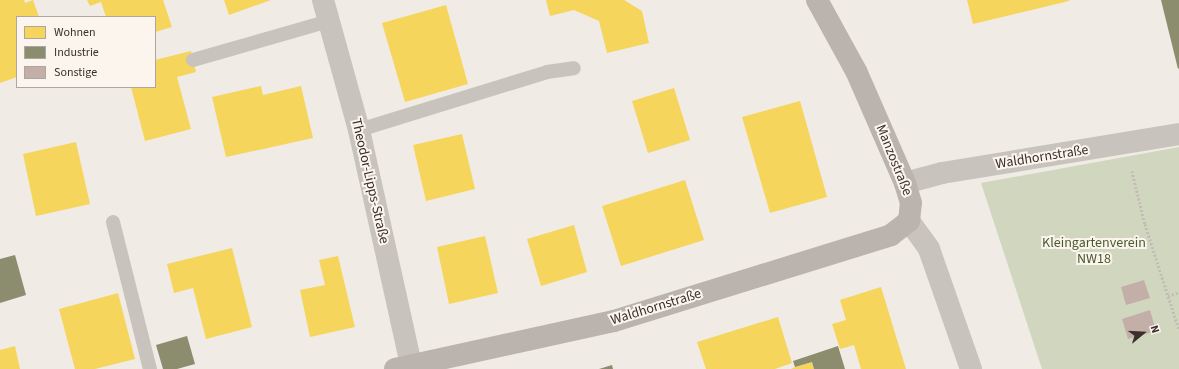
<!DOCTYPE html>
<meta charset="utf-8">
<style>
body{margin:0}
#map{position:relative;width:1179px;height:369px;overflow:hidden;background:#f0ebe5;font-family:"Source Sans 3",sans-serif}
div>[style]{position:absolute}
.green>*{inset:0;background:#d1d6bf}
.homes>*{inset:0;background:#f6d55c}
.industry>*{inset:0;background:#8c8c6e}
.building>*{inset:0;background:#c3afa7}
.path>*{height:2.5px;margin-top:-1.25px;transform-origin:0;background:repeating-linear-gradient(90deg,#c2bbb6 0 2px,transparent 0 4px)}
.lane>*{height:14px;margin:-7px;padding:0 7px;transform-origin:7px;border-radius:7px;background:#c9c3be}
.street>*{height:22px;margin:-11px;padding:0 11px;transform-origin:11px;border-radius:11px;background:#c9c3be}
.secondary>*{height:22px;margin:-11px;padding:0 11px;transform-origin:11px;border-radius:11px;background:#bab3ae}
span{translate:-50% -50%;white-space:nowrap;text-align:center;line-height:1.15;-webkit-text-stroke:4px #fbf5ee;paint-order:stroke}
.street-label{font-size:14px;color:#3b302b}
.park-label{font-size:14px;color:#4a5a2e}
.legend{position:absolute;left:16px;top:16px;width:140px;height:72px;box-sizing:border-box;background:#fbf5ee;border:1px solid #aea6a0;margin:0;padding:5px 7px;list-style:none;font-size:12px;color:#3b302b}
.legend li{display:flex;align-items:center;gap:8px;height:20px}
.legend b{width:20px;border:1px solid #aea6a0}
.north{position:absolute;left:1123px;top:313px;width:40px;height:40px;-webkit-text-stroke:3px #fbf5ee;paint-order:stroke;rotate:72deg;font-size:11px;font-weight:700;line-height:16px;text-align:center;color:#3b302b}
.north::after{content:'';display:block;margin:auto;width:14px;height:18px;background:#3b302b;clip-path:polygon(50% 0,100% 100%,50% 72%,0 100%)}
</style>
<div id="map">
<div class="green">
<div style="clip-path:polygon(1179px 147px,1179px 369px,1042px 369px,981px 183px)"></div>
</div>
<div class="homes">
<div style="clip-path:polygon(0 0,24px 0,25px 3px,33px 0,39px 17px,17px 17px,17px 77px,0 83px)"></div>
<div style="clip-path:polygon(87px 0,163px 0,172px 27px,155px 32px,155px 17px,106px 17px,101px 2px,90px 6px)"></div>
<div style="clip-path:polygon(224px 0,271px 0,229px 15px)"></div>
<div style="clip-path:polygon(546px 0,624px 0,642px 11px,649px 43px,607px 53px,599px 21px,574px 10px,550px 16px)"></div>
<div style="clip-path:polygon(967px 0,1069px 0,1069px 1px,973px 24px)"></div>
<div style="clip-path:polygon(446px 5px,468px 84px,405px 102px,382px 23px)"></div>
<div style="clip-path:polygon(191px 51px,196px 72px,177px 77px,191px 129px,145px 141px,131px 87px,155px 87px,155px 60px)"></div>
<div style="clip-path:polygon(261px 86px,263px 95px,301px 86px,313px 138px,226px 157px,212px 97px)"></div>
<div style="clip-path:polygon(674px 88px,690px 140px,648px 153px,632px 101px)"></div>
<div style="clip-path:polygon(800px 101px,827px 197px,770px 213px,742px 117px)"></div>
<div style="clip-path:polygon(462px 134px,475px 189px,426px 201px,413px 145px)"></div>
<div style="clip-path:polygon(76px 142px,90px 204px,36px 216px,23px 154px)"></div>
<div style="clip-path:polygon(685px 180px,704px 240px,621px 266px,602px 206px)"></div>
<div style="clip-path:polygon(574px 225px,587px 272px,541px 286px,527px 239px)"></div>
<div style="clip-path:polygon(485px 236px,498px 293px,449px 304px,437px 247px)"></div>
<div style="clip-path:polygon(232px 248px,252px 327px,206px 339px,193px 288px,174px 293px,167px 264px)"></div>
<div style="clip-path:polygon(338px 256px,355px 327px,310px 337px,300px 290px,325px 285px,319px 260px)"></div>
<div style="clip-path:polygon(881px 287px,906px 369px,861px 369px,854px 345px,840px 349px,832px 324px,846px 320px,840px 300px)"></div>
<div style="clip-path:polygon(118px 293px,135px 359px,95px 369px,75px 369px,59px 309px)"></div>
<div style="clip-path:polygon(778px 317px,792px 363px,775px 369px,706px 369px,697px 342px)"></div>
<div style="clip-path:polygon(15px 346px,20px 369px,0 369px,0 350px)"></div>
<div style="clip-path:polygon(812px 362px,814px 369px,791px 369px,795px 367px)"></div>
</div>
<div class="industry">
<div style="clip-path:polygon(1161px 0,1179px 0,1179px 68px,1178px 69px)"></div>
<div style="clip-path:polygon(15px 255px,26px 295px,0 303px,0 259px)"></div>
<div style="clip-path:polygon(187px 336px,195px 364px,177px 369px,163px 369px,156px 345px)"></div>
<div style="clip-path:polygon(838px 346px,845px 369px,814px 369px,812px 362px,795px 367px,793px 361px)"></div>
<div style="clip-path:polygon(612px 365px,613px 369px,599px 369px)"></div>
</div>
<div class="building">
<div style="clip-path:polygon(1144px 280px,1150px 298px,1126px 305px,1121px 287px)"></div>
<div style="clip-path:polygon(1150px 310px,1156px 331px,1128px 339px,1122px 319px)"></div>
</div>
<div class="path">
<div style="left:1132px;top:171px;width:55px;rotate:76.2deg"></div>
<div style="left:1145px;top:224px;width:110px;rotate:72.1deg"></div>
<div style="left:1168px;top:296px;width:12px;rotate:-20deg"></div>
</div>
<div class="lane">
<div style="left:193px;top:60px;width:141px;rotate:-16deg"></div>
<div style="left:359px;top:130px;width:197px;rotate:-17.1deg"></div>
<div style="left:547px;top:72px;width:27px;rotate:-8deg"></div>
<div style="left:113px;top:222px;width:152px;rotate:75.9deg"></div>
</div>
<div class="street">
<div style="left:323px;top:0;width:135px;rotate:74.5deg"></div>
<div style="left:359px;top:130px;width:240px;rotate:77.5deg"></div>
<div style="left:905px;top:183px;width:38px;rotate:-15deg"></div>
<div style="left:942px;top:173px;width:240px;rotate:-9.3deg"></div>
<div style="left:909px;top:221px;width:34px;rotate:54deg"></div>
<div style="left:929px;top:249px;width:127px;rotate:70.7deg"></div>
</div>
<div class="secondary">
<div style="left:395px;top:369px;width:224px;rotate:-12.4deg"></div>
<div style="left:614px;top:321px;width:290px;rotate:-17.2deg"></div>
<div style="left:891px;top:235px;width:23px;rotate:-38deg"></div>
<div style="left:909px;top:221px;width:18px;rotate:-84deg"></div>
<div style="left:911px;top:203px;width:21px;rotate:-107deg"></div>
<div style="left:905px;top:183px;width:122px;rotate:-113.6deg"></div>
<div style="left:856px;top:71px;width:81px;rotate:-118.8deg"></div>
</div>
<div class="street-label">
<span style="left:1042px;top:157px;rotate:-9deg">Waldhornstraße</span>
<span style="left:894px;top:160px;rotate:68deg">Manzostraße</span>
<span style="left:370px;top:181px;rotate:77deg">Theodor-Lipps-Straße</span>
<span style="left:656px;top:307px;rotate:-17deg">Waldhornstraße</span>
</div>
<div class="park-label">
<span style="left:1094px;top:251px">Kleingartenverein<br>NW18</span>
</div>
<ul class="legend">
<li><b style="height:11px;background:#f6d55c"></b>Wohnen</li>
<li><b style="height:11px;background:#8c8c6e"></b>Industrie</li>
<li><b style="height:11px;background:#c3afa7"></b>Sonstige</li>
</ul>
<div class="north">N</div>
</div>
